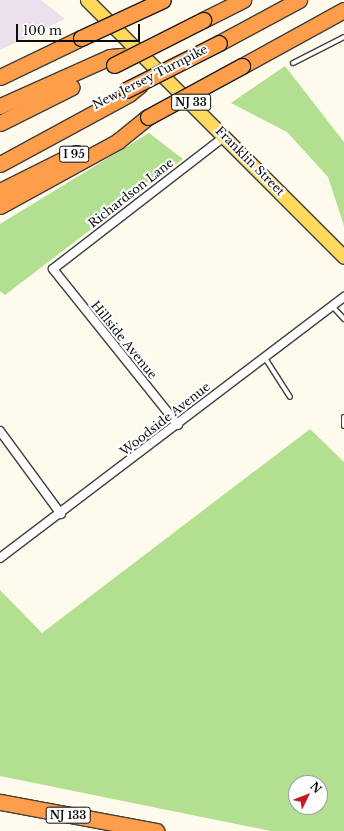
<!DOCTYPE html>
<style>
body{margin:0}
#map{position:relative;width:344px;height:831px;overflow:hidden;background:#fffbec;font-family:"Libre Baskerville",serif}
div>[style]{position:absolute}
.industrial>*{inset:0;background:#ebe0ec}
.forest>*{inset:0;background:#b3df90}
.roads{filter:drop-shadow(1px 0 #3f3f3f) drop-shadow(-1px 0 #3f3f3f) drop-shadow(0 1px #3f3f3f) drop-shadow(0 -1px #3f3f3f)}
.service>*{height:4px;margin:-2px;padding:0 2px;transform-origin:2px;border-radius:2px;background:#fff}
.minor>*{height:8px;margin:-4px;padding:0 4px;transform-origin:4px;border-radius:4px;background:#fff}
.primary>*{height:13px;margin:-6.5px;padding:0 6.5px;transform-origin:6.5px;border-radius:6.5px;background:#ffd85c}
.motorway>*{height:15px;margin:-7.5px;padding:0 7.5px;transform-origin:7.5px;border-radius:7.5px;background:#ff9e4a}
.bridges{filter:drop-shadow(1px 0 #1d1d1d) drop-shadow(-1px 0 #1d1d1d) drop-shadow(0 1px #1d1d1d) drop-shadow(0 -1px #1d1d1d)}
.motorway-bridge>*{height:15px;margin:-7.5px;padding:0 7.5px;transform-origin:7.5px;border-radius:7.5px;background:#ff9e4a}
span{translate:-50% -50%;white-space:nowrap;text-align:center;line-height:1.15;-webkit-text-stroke:4px #fff;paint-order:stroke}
.shield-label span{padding:1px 3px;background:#fff;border:1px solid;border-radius:3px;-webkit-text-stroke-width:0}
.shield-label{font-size:11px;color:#0c0c0c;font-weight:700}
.street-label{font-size:12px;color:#0c0c0c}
.north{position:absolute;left:288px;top:775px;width:40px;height:40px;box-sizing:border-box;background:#fff;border:1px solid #9e9e9e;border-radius:50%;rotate:47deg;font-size:11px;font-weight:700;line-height:16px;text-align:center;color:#0c0c0c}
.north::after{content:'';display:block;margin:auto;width:14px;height:18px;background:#c81921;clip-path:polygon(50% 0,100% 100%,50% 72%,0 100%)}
.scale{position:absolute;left:16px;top:24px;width:124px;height:18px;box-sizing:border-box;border:2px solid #0c0c0c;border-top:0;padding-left:5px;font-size:12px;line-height:14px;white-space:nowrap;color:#0c0c0c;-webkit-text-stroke:3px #fff;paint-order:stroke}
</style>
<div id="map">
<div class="industrial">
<div style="clip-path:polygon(0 0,41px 0,65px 19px,0 50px)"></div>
</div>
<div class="forest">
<div style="clip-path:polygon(285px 66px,344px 142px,344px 226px,328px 177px,287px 132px,231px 103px)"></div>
<div style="clip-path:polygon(149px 133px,183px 159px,5px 295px,0 291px,0 224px)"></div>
<div style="clip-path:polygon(evenodd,310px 429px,344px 462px,344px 831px,271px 831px,0 776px,0 590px,42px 633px,310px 429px,296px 783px,320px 783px,320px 807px,296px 807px,296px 783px)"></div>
</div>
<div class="roads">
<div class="service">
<div style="left:293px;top:63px;width:57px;rotate:-27deg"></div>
<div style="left:332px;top:306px;width:18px;rotate:47deg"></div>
<div style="left:265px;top:358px;width:46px;rotate:57.3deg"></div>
<div style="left:344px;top:417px;width:9px;rotate:90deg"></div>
</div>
<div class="minor">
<div style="left:178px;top:425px;width:200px;rotate:-128.7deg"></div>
<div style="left:53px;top:269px;width:217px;rotate:-37.7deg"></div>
<div style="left:0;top:431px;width:103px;rotate:53.7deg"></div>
<div style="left:0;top:558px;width:432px;rotate:-37.2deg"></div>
</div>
<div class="primary">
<div style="left:87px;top:0;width:363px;rotate:45deg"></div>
</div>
<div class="motorway">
<div style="left:203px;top:20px;width:45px;rotate:-26.6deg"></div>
<div style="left:219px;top:43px;width:91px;rotate:-28.3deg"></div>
<div style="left:242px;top:66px;width:116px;rotate:-28.8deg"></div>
<div style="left:0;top:77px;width:90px;rotate:-25.7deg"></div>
<div style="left:0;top:106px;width:120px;rotate:-24deg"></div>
<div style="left:110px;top:57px;width:24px;rotate:-5deg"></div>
<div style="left:0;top:123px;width:80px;rotate:-26.6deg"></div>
<div style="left:0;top:164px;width:147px;rotate:-28.5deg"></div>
<div style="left:129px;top:94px;width:14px;rotate:-39deg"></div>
<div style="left:0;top:191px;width:85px;rotate:-26.6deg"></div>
<div style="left:0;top:206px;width:135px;rotate:-28.8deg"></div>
<div style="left:118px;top:141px;width:38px;rotate:-39deg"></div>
<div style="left:0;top:802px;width:159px;rotate:10.5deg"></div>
</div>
</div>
<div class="bridges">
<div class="motorway-bridge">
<div style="left:81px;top:38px;width:90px;rotate:-24.9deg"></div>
<div style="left:114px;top:65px;width:100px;rotate:-26.8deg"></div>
<div style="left:126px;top:90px;width:104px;rotate:-26.8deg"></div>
<div style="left:148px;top:117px;width:107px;rotate:-28.5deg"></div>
</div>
</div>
<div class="shield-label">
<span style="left:191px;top:102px">NJ 33</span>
<span style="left:74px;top:154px">I 95</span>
<span style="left:68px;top:815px">NJ 133</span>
</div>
<div class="street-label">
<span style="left:150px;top:77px;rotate:-27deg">New Jersey Turnpike</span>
<span style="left:250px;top:161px;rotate:45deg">Franklin Street</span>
<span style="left:131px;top:193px;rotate:-38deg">Richardson Lane</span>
<span style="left:124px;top:340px;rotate:51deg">Hillside Avenue</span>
<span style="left:165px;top:419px;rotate:-38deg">Woodside Avenue</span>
</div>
<div class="north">N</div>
<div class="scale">100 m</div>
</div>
